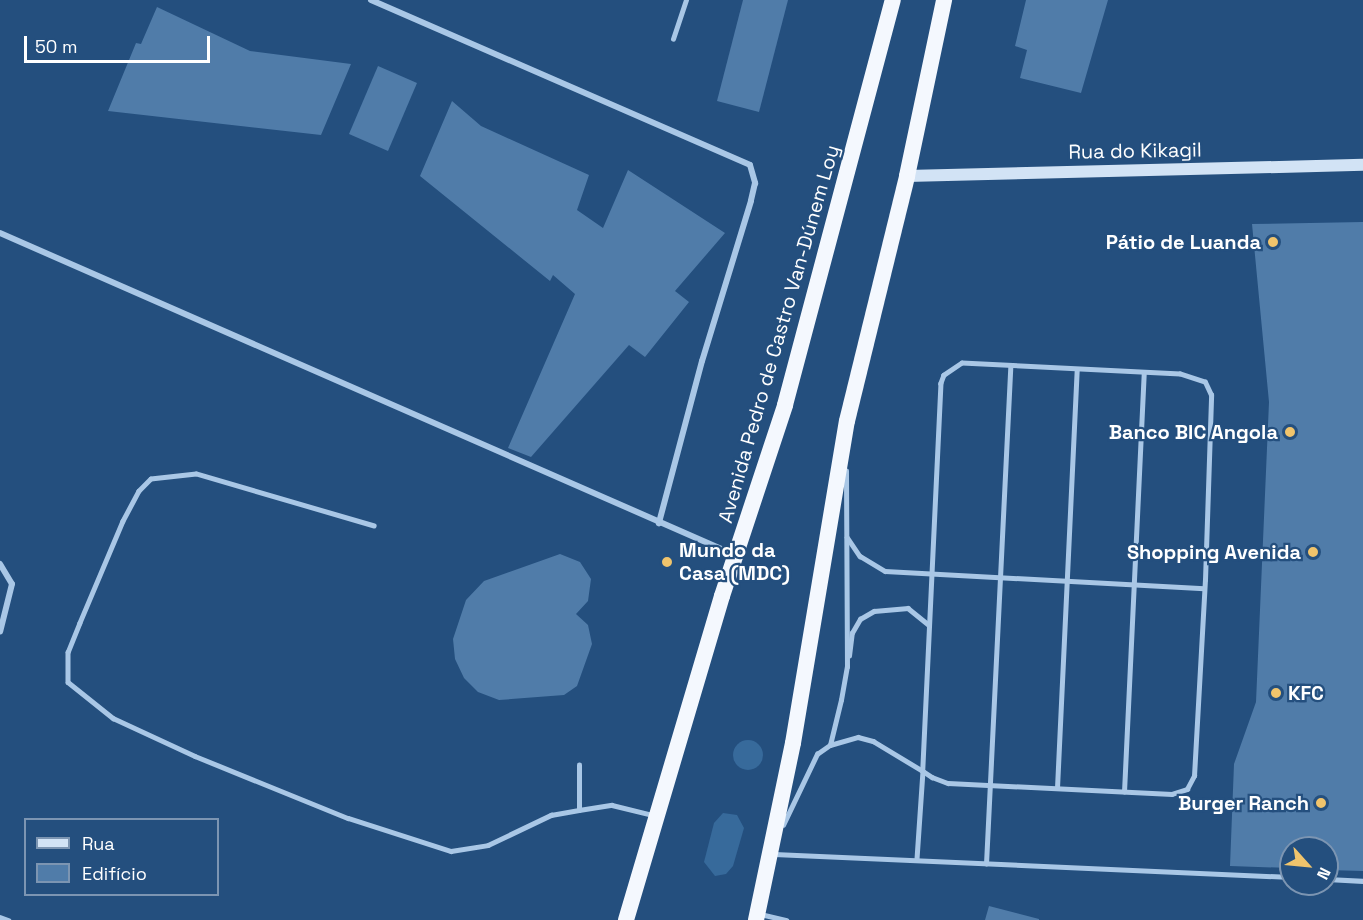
<!DOCTYPE html>
<meta charset="utf-8">
<style>
body{margin:0}
#map{position:relative;width:1363px;height:920px;overflow:hidden;background:#244f7e;font-family:"Space Grotesk",sans-serif}
div>[style]{position:absolute}
.green>*{inset:0;background:#376a9b}
.round{border-radius:50%}
.building>*{inset:0;background:#507ca9}
.service>*{height:4.5px;margin:-2.25px;padding:0 2.25px;transform-origin:2.25px;border-radius:2.25px;background:#a9c7e6}
.minor>*{height:6px;margin:-3px;padding:0 3px;transform-origin:3px;border-radius:3px;background:#a9c7e6}
.secondary>*{height:12px;margin:-6px;padding:0 6px;transform-origin:6px;border-radius:6px;background:#d2e3f5}
.trunk>*{height:16px;margin:-8px;padding:0 8px;transform-origin:8px;border-radius:8px;background:#f4f8fe}
.dots>*{width:16px;height:16px;translate:-50% -50%;box-sizing:border-box;border:3px solid #244f7e;border-radius:50%}
span{translate:-50% -50%;white-space:nowrap;text-align:center;line-height:1.15;-webkit-text-stroke:4.5px #244f7e;paint-order:stroke}
.street-label{font-size:20px;color:#fff}
.poi-label{font-size:20px;color:#fff;font-weight:700}
.right{translate:-100% -50%;text-align:right}
.left{translate:0 -50%;text-align:left}
.legend{position:absolute;left:24px;top:818px;width:195px;height:78px;box-sizing:border-box;background:#244f7e;border:2px solid #7c95b2;margin:0;padding:8px 10px;list-style:none;font-size:18px;color:#fff}
.legend li{display:flex;align-items:center;gap:12px;height:30px}
.legend b{width:30px;border:2px solid #7c95b2}
.north{position:absolute;left:1279px;top:836px;width:60px;height:60px;box-sizing:border-box;background:#244f7e;border:2px solid #7c95b2;border-radius:50%;rotate:117deg;font-size:16px;font-weight:700;line-height:24px;text-align:center;color:#fff}
.north::after{content:'';display:block;margin:auto;width:21px;height:27px;background:#f0c46c;clip-path:polygon(50% 0,100% 100%,50% 72%,0 100%)}
.scale{position:absolute;left:24px;top:36px;width:186px;height:27px;box-sizing:border-box;border:3px solid #fff;border-top:0;padding-left:8px;font-size:18px;line-height:21px;white-space:nowrap;color:#fff;-webkit-text-stroke:4px #244f7e;paint-order:stroke}
</style>
<div id="map">
<div class="green">
<div class="round" style="left:733px;top:740px;width:30px;height:30px"></div>
<div style="clip-path:polygon(723px 813px,737px 815px,744px 828px,733px 866px,726px 874px,715px 876px,704px 862px,714px 823px)"></div>
</div>
<div class="building">
<div style="clip-path:polygon(743px 0,788px 0,759px 112px,717px 101px)"></div>
<div style="clip-path:polygon(1026px 0,1108px 0,1081px 93px,1020px 78px,1027px 50px,1015px 46px)"></div>
<div style="clip-path:polygon(157px 7px,250px 51px,351px 64px,321px 135px,108px 111px,136px 43px,141px 44px)"></div>
<div style="clip-path:polygon(378px 66px,417px 83px,388px 151px,349px 134px)"></div>
<div style="clip-path:polygon(452px 101px,481px 126px,589px 175px,577px 210px,603px 228px,628px 170px,725px 233px,675px 291px,689px 302px,645px 357px,629px 345px,531px 457px,508px 448px,575px 294px,553px 275px,550px 281px,420px 176px)"></div>
<div style="clip-path:polygon(1363px 222px,1363px 871px,1327px 870px,1327px 848px,1291px 848px,1291px 868px,1230px 866px,1234px 764px,1256px 702px,1269px 402px,1252px 224px)"></div>
<div style="clip-path:polygon(560px 554px,580px 562px,591px 579px,588px 601px,576px 614px,588px 625px,592px 644px,577px 686px,564px 695px,499px 700px,478px 692px,464px 678px,455px 659px,453px 639px,466px 600px,484px 581px)"></div>
<div style="clip-path:polygon(989px 906px,1039px 919px,1039px 920px,985px 920px)"></div>
</div>
<div class="service">
<div style="left:673px;top:39px;width:41px;rotate:-71.6deg"></div>
<div style="left:374px;top:526px;width:185px;rotate:-163.7deg"></div>
<div style="left:196px;top:474px;width:45px;rotate:173.7deg"></div>
<div style="left:151px;top:479px;width:17px;rotate:135deg"></div>
<div style="left:139px;top:491px;width:34px;rotate:118deg"></div>
<div style="left:123px;top:521px;width:111px;rotate:112.9deg"></div>
<div style="left:80px;top:623px;width:31px;rotate:112deg"></div>
<div style="left:68px;top:652px;width:30px;rotate:90deg"></div>
<div style="left:68px;top:682px;width:58px;rotate:38.7deg"></div>
<div style="left:113px;top:718px;width:90px;rotate:24.9deg"></div>
<div style="left:195px;top:756px;width:165px;rotate:22.1deg"></div>
<div style="left:348px;top:818px;width:108px;rotate:17.8deg"></div>
<div style="left:451px;top:851px;width:37px;rotate:-9deg"></div>
<div style="left:488px;top:845px;width:70px;rotate:-25.5deg"></div>
<div style="left:551px;top:815px;width:28px;rotate:-10deg"></div>
<div style="left:579px;top:810px;width:33px;rotate:-9deg"></div>
<div style="left:612px;top:805px;width:42px;rotate:13.7deg"></div>
<div style="left:847px;top:537px;width:23px;rotate:56deg"></div>
<div style="left:860px;top:556px;width:29px;rotate:31deg"></div>
<div style="left:885px;top:571px;width:319px;rotate:3.1deg"></div>
<div style="left:849px;top:656px;width:23px;rotate:-83deg"></div>
<div style="left:852px;top:633px;width:16px;rotate:-60deg"></div>
<div style="left:860px;top:619px;width:16px;rotate:-30deg"></div>
<div style="left:874px;top:611px;width:34px;rotate:-5deg"></div>
<div style="left:908px;top:608px;width:27px;rotate:39deg"></div>
<div style="left:830px;top:745px;width:29px;rotate:-16deg"></div>
<div style="left:858px;top:737px;width:16px;rotate:15deg"></div>
<div style="left:873px;top:741px;width:58px;rotate:31deg"></div>
<div style="left:923px;top:771px;width:11px;rotate:34deg"></div>
<div style="left:932px;top:777px;width:17px;rotate:21deg"></div>
<div style="left:948px;top:783px;width:224px;rotate:2.8deg"></div>
<div style="left:1172px;top:794px;width:16px;rotate:-18deg"></div>
<div style="left:1187px;top:789px;width:15px;rotate:-62deg"></div>
<div style="left:1194px;top:776px;width:196px;rotate:-86.8deg"></div>
<div style="left:1205px;top:580px;width:185px;rotate:-88.1deg"></div>
<div style="left:1211px;top:395px;width:14px;rotate:-115deg"></div>
<div style="left:1205px;top:382px;width:26px;rotate:-162deg"></div>
<div style="left:1180px;top:374px;width:218px;rotate:-177.1deg"></div>
<div style="left:962px;top:363px;width:22px;rotate:146deg"></div>
<div style="left:944px;top:375px;width:9px;rotate:111deg"></div>
<div style="left:941px;top:383px;width:388px;rotate:92.7deg"></div>
<div style="left:923px;top:771px;width:89px;rotate:93.9deg"></div>
<div style="left:1057px;top:788px;width:419px;rotate:-87.3deg"></div>
<div style="left:1124px;top:792px;width:419px;rotate:-87.3deg"></div>
<div style="left:579px;top:810px;width:45px;rotate:-90deg"></div>
<div style="left:783px;top:825px;width:79px;rotate:-64.4deg"></div>
<div style="left:817px;top:754px;width:16px;rotate:-35deg"></div>
<div style="left:830px;top:745px;width:46px;rotate:-76.3deg"></div>
<div style="left:841px;top:700px;width:34px;rotate:-80deg"></div>
<div style="left:847px;top:667px;width:196px;rotate:-90.3deg"></div>
<div style="left:774px;top:854px;width:518px;rotate:2.55deg"></div>
<div style="left:986px;top:864px;width:499px;rotate:-87.2deg"></div>
<div style="left:1327px;top:879px;width:36px;rotate:3deg"></div>
<div style="left:760px;top:914px;width:27px;rotate:13deg"></div>
<div style="left:0;top:917px;width:9px;rotate:21deg"></div>
</div>
<div class="minor">
<div style="left:371px;top:0;width:413px;rotate:23.5deg"></div>
<div style="left:750px;top:165px;width:19px;rotate:74deg"></div>
<div style="left:755px;top:183px;width:18px;rotate:103deg"></div>
<div style="left:751px;top:201px;width:167px;rotate:107deg"></div>
<div style="left:702px;top:361px;width:168px;rotate:104.9deg"></div>
<div style="left:0;top:233px;width:800px;rotate:23.65deg"></div>
<div style="left:0;top:564px;width:23px;rotate:59deg"></div>
<div style="left:12px;top:584px;width:49px;rotate:104deg"></div>
</div>
<div class="secondary">
<div style="left:907px;top:176px;width:456px;rotate:-1.4deg"></div>
</div>
<div class="trunk">
<div style="left:626px;top:920px;width:338px;rotate:-73.5deg"></div>
<div style="left:722px;top:596px;width:201px;rotate:-71.7deg"></div>
<div style="left:785px;top:405px;width:419px;rotate:-75.1deg"></div>
<div style="left:756px;top:920px;width:181px;rotate:-78.2deg"></div>
<div style="left:793px;top:743px;width:326px;rotate:-80.5deg"></div>
<div style="left:847px;top:421px;width:252px;rotate:-76.2deg"></div>
<div style="left:907px;top:176px;width:180px;rotate:-78.1deg"></div>
</div>
<div class="dots">
<div style="left:1273px;top:242px;background:#f0c46c"></div>
<div style="left:1290px;top:432px;background:#f0c46c"></div>
<div style="left:1313px;top:552px;background:#f0c46c"></div>
<div style="left:667px;top:562px;background:#f0c46c"></div>
<div style="left:1276px;top:693px;background:#f0c46c"></div>
<div style="left:1321px;top:803px;background:#f0c46c"></div>
</div>
<div class="street-label">
<span style="left:1135px;top:151px;rotate:-1deg">Rua do Kikagil</span>
<span style="left:779px;top:334px;rotate:-74deg">Avenida Pedro de Castro Van-Dúnem Loy</span>
</div>
<div class="poi-label">
<span class="right" style="left:1261px;top:242px">Pátio de Luanda</span>
<span class="right" style="left:1278px;top:432px">Banco BIC Angola</span>
<span class="left" style="left:679px;top:562px">Mundo da<br>Casa (MDC)</span>
<span class="right" style="left:1301px;top:552px">Shopping Avenida</span>
<span class="left" style="left:1288px;top:693px">KFC</span>
<span class="right" style="left:1309px;top:803px">Burger Ranch</span>
</div>
<ul class="legend">
<li><b style="height:8px;background:#d2e3f5"></b>Rua</li>
<li><b style="height:16px;background:#507ca9"></b>Edifício</li>
</ul>
<div class="north">N</div>
<div class="scale">50 m</div>
</div>
